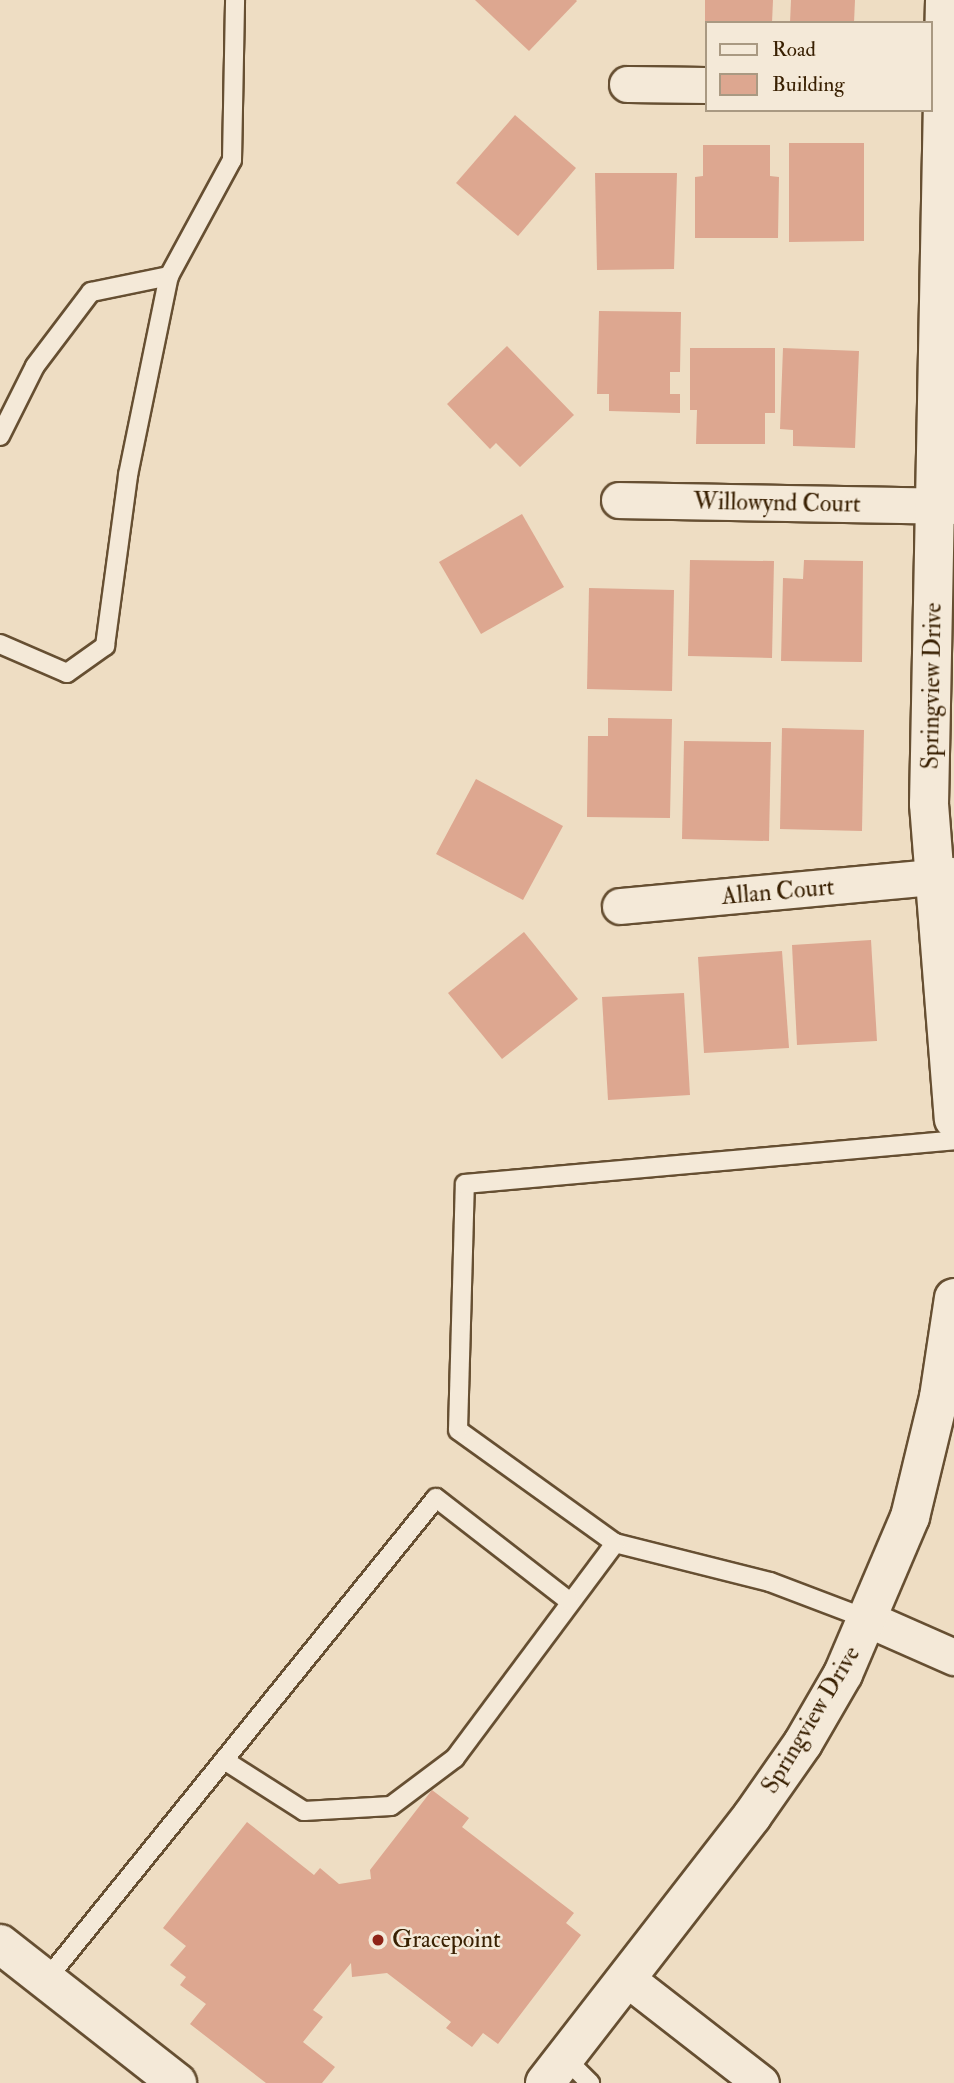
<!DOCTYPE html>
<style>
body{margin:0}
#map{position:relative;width:954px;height:2083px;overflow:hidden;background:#eeddc3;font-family:"IM FELL Double Pica",serif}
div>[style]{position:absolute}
.building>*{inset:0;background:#dda790}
.roads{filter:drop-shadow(2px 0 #664f32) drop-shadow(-2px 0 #664f32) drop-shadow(0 2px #664f32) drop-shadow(0 -2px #664f32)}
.service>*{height:18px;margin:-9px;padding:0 9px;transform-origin:9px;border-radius:9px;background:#f4e9d8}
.minor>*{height:35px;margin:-17.5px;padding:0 17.5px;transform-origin:17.5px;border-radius:17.5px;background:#f4e9d8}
.tertiary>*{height:38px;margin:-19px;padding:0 19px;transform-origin:19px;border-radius:19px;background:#f4e9d8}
.secondary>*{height:38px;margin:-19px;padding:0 19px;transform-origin:19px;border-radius:19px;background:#f4e9d8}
.dots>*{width:19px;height:19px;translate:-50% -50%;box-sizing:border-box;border:4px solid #f4e9d8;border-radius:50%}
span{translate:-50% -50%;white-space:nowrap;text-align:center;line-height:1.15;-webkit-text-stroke:5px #f4e9d8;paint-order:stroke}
.street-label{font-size:24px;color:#392002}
.poi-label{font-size:24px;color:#392002}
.left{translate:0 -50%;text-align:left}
.legend{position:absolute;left:705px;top:21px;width:228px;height:91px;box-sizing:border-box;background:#f4e9d8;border:2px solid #a99982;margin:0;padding:9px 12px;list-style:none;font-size:21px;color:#392002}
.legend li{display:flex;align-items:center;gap:14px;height:35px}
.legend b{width:35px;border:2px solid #a99982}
</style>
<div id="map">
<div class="building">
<div style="clip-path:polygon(475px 0,576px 0,577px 1px,529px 51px)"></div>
<div style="clip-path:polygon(705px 0,773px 0,772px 23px,705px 25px)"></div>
<div style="clip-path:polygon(791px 0,855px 0,854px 23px,790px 23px)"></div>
<div style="clip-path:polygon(515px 115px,576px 168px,518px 236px,456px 183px)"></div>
<div style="clip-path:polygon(789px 143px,864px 143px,864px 241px,789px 242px)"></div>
<div style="clip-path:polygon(703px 145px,770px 145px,770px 176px,779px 177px,778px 238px,695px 238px,695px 177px,703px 176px)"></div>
<div style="clip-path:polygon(595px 173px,677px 173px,674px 269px,597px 270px)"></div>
<div style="clip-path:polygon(599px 311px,681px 312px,680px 372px,670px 372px,670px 394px,680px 394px,680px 413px,609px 411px,609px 394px,597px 394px)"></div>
<div style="clip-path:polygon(507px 346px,574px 415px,520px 467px,496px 443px,490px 449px,447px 404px)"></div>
<div style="clip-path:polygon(690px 348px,775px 348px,775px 413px,765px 413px,765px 444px,696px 444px,697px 410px,690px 410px)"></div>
<div style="clip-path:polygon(783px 348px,859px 351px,855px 448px,793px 446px,793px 430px,780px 429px)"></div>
<div style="clip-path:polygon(522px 514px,564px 587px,481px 634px,439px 562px)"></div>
<div style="clip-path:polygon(690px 560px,774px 561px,772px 658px,688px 656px)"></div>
<div style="clip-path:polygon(804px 560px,863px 561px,862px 662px,781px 661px,783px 578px,803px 579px)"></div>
<div style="clip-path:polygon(589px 588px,674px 590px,672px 691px,587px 689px)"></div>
<div style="clip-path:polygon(608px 718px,672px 719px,670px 818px,587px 817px,588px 736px,608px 736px)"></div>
<div style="clip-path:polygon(782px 728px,864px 730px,862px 831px,780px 829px)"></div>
<div style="clip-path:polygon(684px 741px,771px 742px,769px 841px,682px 839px)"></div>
<div style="clip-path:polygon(476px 779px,563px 826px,523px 900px,436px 854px)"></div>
<div style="clip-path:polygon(524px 932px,578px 999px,502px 1059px,448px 993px)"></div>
<div style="clip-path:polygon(871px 940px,877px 1041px,797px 1045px,792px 945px)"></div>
<div style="clip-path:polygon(782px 951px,789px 1048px,704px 1053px,698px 957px)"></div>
<div style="clip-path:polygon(684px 993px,690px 1095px,608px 1100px,602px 997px)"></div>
<div style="clip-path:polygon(432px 1790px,469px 1818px,462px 1827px,574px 1913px,566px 1923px,581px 1935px,498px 2044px,483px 2033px,472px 2047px,446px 2028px,451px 2022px,387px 1973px,352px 1977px,351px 1963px,313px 2010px,323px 2017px,303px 2042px,335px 2067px,322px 2083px,266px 2083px,190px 2024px,206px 2004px,180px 1985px,186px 1977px,170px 1965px,186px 1946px,163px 1928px,247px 1822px,314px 1875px,320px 1868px,339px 1884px,371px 1879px,370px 1870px)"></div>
</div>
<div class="roads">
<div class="service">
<div style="left:0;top:436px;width:78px;rotate:-63.4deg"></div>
<div style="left:35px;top:366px;width:93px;rotate:-52.9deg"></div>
<div style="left:91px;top:292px;width:80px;rotate:-11.6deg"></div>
<div style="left:0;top:644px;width:73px;rotate:23.4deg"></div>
<div style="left:67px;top:673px;width:47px;rotate:-35.4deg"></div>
<div style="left:105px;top:646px;width:173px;rotate:-82.3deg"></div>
<div style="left:128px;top:475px;width:203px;rotate:-78.4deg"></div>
<div style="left:169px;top:276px;width:132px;rotate:-61.5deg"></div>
<div style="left:232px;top:160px;width:160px;rotate:-88.9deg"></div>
<div style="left:870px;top:1620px;width:107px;rotate:-159.2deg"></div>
<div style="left:770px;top:1582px;width:160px;rotate:-165.9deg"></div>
<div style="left:615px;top:1543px;width:193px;rotate:-144.3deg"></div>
<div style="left:458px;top:1430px;width:246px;rotate:-88.4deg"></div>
<div style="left:465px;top:1184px;width:491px;rotate:-5.1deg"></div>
<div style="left:224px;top:1760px;width:95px;rotate:32.5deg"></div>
<div style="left:304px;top:1811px;width:87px;rotate:-3.3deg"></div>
<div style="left:391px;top:1806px;width:80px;rotate:-36.9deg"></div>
<div style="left:455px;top:1758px;width:268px;rotate:-53.3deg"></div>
<div style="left:46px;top:1980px;width:620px;rotate:-51.02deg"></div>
<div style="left:436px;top:1498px;width:168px;rotate:37.8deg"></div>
<div style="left:564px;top:2057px;width:37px;rotate:45deg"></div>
</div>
<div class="minor">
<div style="left:627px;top:84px;width:80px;rotate:0.7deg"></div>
<div style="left:619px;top:500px;width:335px;rotate:1deg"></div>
<div style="left:620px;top:906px;width:335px;rotate:-5.3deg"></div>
<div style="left:870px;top:1620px;width:92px;rotate:23.8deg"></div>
<div style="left:626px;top:1978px;width:171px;rotate:37.9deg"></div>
</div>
<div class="tertiary">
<div style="left:945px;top:0;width:804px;rotate:91.14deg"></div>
<div style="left:929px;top:804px;width:316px;rotate:85.5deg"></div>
<div style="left:545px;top:2083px;width:338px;rotate:-52.2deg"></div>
<div style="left:752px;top:1816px;width:89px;rotate:-55.1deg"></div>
<div style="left:803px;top:1743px;width:80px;rotate:-59.9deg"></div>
<div style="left:843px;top:1674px;width:171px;rotate:-66.9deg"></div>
<div style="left:910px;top:1517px;width:123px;rotate:-76.4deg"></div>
<div style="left:939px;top:1397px;width:100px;rotate:-81.4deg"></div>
</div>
<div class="secondary">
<div style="left:0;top:1944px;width:225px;rotate:38.1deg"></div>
</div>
</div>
<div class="dots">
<div style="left:378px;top:1940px;background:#8f2418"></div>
</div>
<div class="street-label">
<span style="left:777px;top:503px;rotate:1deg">Willowynd Court</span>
<span style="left:932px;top:686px;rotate:-89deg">Springview Drive</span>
<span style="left:778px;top:892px;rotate:-5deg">Allan Court</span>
<span style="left:811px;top:1720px;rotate:-59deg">Springview Drive</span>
</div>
<div class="poi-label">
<span class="left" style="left:392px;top:1940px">Gracepoint</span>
</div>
<ul class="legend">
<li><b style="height:9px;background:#f4e9d8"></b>Road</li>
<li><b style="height:19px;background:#dda790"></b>Building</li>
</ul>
</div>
